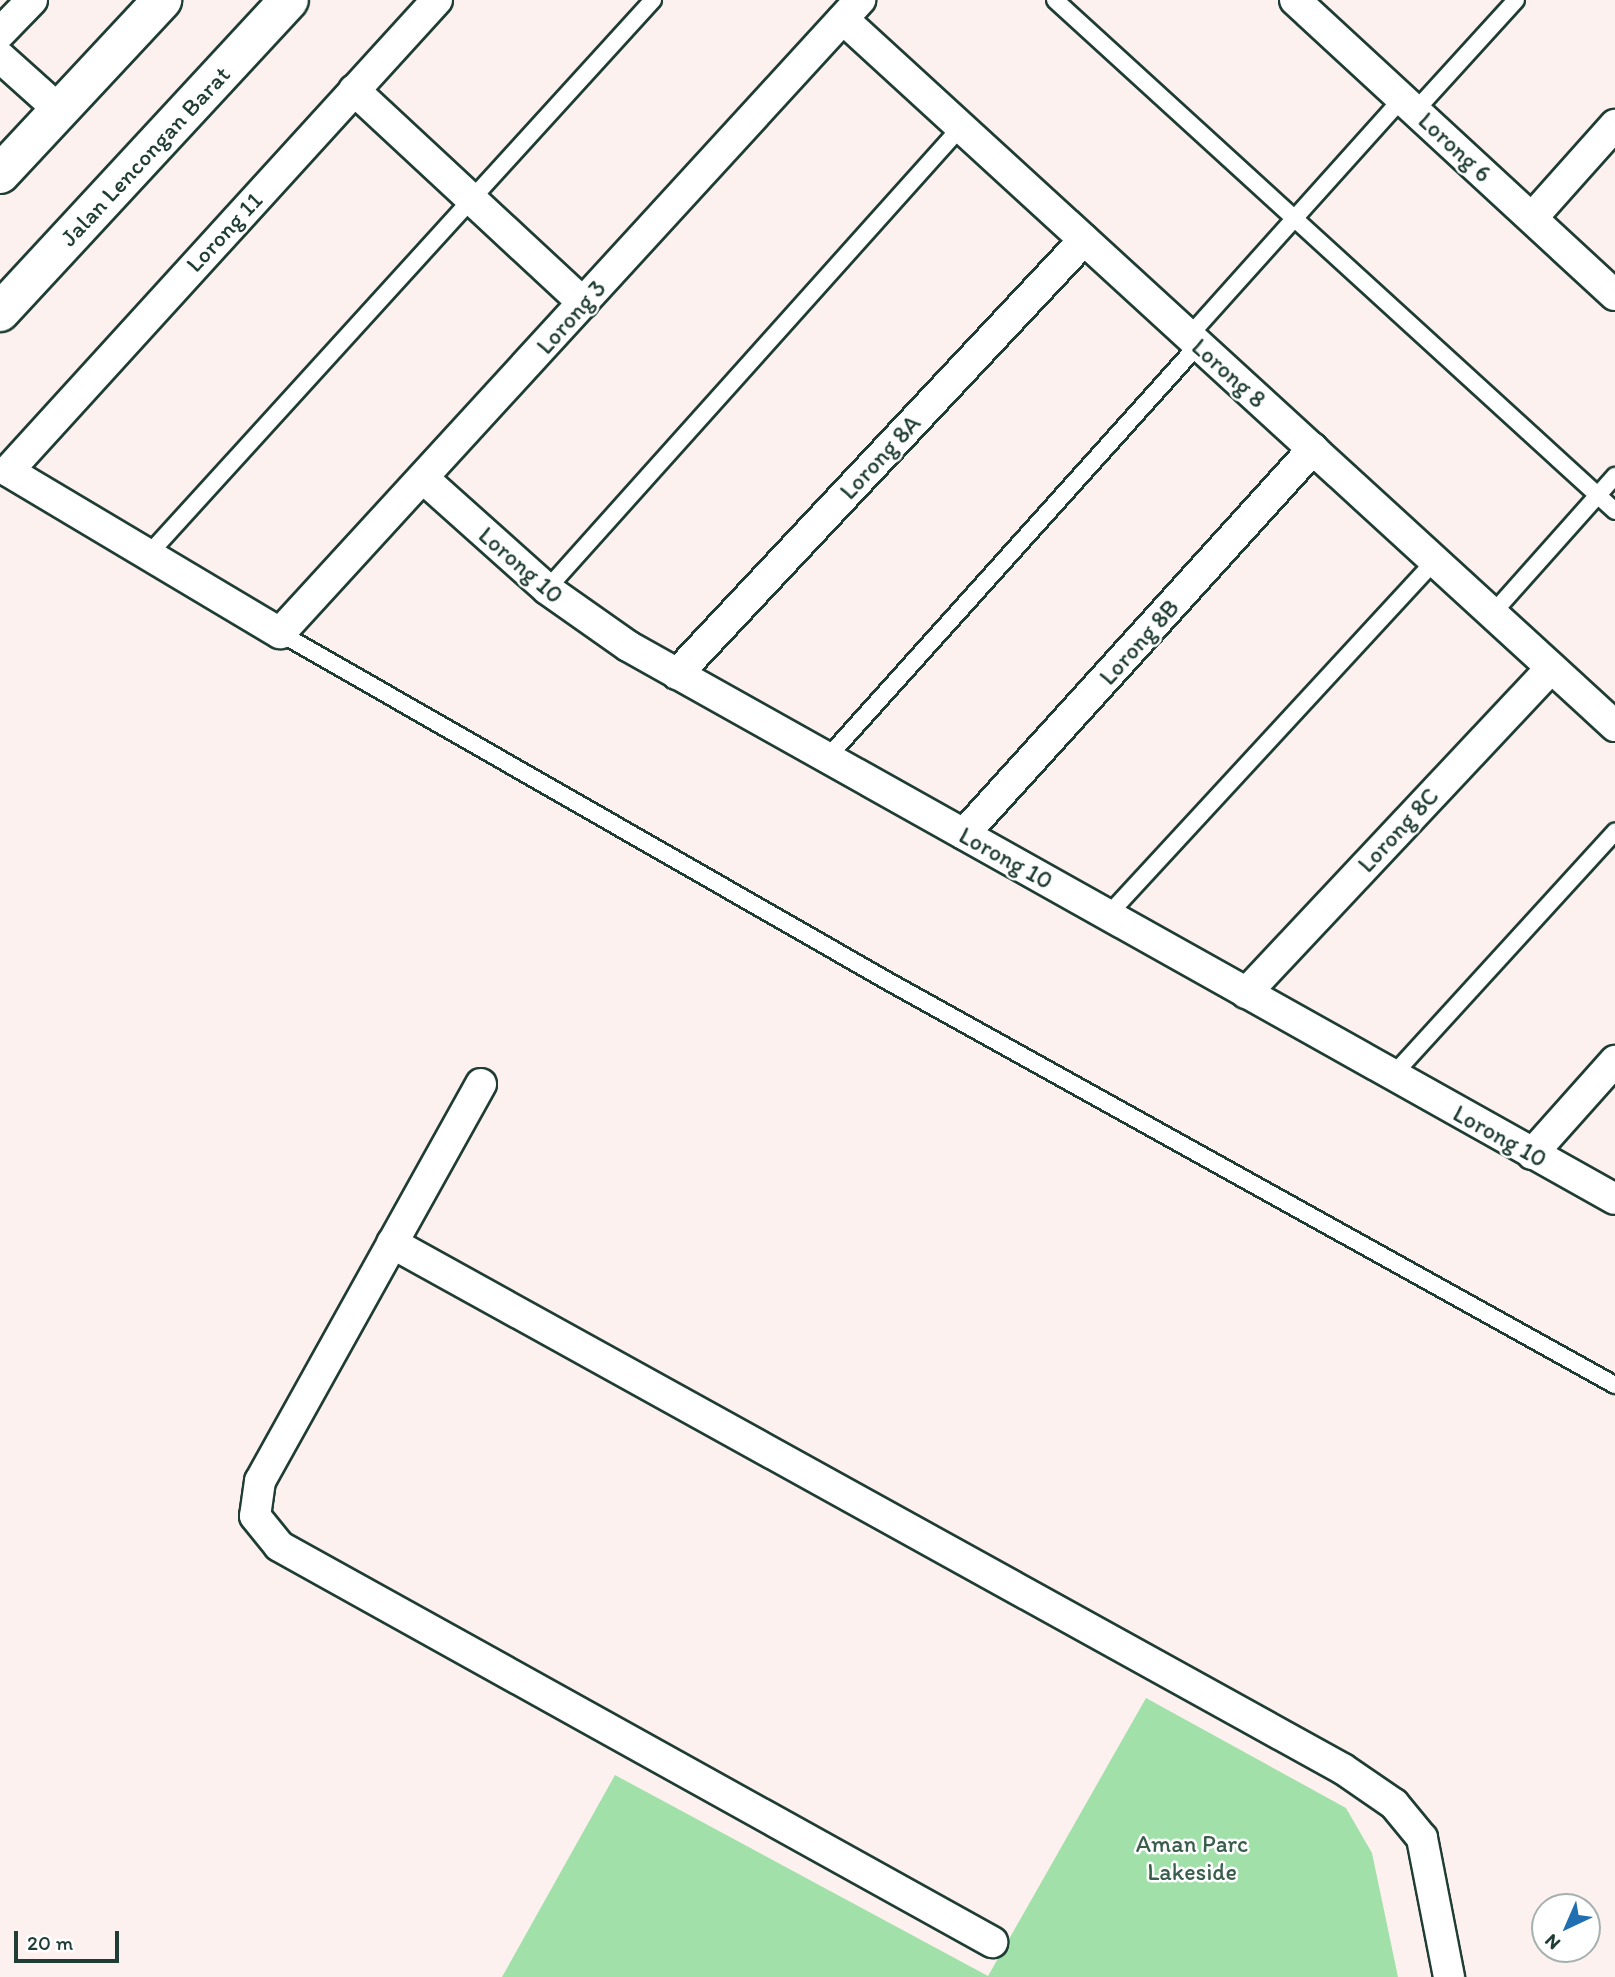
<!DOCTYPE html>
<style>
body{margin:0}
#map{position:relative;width:1615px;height:1977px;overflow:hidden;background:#fdf1f0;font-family:Itim,sans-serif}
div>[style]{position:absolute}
.green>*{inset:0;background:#a1e1a9}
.roads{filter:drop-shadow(2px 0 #1f3d34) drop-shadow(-2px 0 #1f3d34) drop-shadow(0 2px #1f3d34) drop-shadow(0 -2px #1f3d34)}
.service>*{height:16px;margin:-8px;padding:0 8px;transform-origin:8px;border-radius:8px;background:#fff}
.minor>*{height:30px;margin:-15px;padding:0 15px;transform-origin:15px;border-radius:15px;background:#fff}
.trunk>*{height:38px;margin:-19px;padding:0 19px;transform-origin:19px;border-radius:19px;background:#fff}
span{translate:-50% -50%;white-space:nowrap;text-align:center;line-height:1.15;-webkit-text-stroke:5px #fff;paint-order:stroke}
.street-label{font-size:24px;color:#1f3d34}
.park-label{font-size:24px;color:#395e4b}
.north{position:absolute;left:1531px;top:1893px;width:70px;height:70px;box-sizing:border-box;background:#fff;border:2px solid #a5b1ae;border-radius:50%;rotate:224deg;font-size:19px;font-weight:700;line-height:28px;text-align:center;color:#1f3d34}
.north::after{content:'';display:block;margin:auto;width:24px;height:32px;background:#1f6fb2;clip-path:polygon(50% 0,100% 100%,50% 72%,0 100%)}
.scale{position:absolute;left:14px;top:1931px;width:105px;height:32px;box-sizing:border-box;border:4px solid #1f3d34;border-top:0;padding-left:9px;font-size:21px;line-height:24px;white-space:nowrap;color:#1f3d34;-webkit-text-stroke:5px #fff;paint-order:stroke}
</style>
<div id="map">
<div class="green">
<div style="clip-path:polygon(1146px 1698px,1346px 1808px,1372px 1853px,1398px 1977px,502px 1977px,615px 1775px,988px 1976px)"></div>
</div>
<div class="roads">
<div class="service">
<div style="left:1055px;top:0;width:758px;rotate:42.38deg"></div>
<div style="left:1415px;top:111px;width:150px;rotate:-47.7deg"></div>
<div style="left:1189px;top:336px;width:319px;rotate:-48.1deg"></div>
<div style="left:147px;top:556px;width:752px;rotate:-47.7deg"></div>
<div style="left:547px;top:589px;width:620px;rotate:-48.14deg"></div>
<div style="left:1492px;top:614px;width:185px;rotate:-48.3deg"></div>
<div style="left:280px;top:633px;width:706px;rotate:29.8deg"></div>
<div style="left:893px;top:984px;width:826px;rotate:29.05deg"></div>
<div style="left:827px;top:758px;width:555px;rotate:-48.07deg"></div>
<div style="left:1108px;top:915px;width:482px;rotate:-47.3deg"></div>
<div style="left:1392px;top:1076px;width:331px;rotate:-47.6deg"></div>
</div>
<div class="minor">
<div style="left:437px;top:0;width:637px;rotate:132.33deg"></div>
<div style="left:8px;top:471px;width:317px;rotate:30.8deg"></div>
<div style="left:280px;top:633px;width:859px;rotate:-47.5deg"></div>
<div style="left:1295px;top:0;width:435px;rotate:42.7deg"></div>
<div style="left:843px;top:19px;width:1047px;rotate:42.48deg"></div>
<div style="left:0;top:33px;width:46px;rotate:-45.9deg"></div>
<div style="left:0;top:57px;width:79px;rotate:41.9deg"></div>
<div style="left:354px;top:90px;width:313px;rotate:42.9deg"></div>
<div style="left:1532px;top:218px;width:125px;rotate:-48.3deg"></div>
<div style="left:423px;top:478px;width:166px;rotate:41.8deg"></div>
<div style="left:547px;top:589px;width:99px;rotate:35.1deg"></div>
<div style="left:628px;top:646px;width:1131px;rotate:29.26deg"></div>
<div style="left:677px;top:674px;width:595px;rotate:-46.84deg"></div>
<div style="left:964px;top:834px;width:520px;rotate:-47.81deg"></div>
<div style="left:1246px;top:993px;width:446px;rotate:-46.8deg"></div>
<div style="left:481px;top:1084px;width:454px;rotate:119.1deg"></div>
<div style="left:260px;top:1481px;width:35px;rotate:98deg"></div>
<div style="left:255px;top:1516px;width:38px;rotate:51deg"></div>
<div style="left:279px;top:1546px;width:816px;rotate:29.05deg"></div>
<div style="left:1532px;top:1154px;width:125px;rotate:-48.3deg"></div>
<div style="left:392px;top:1243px;width:1087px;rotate:28.95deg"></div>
<div style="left:1343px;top:1769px;width:62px;rotate:34.5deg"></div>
<div style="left:1394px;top:1804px;width:44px;rotate:50.5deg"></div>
<div style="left:1422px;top:1838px;width:142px;rotate:79deg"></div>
</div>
<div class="trunk">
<div style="left:0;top:174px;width:238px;rotate:-47deg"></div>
<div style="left:0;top:312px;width:425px;rotate:-47.2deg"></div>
</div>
</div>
<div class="street-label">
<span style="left:1455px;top:147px;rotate:43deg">Lorong 6</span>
<span style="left:145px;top:156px;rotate:-47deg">Jalan Lencongan Barat</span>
<span style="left:224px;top:232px;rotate:-47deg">Lorong 11</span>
<span style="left:571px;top:317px;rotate:-48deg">Lorong 3</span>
<span style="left:1229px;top:373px;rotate:42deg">Lorong 8</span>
<span style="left:880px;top:457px;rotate:-47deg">Lorong 8A</span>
<span style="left:521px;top:565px;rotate:41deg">Lorong 10</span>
<span style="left:1139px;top:642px;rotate:-48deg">Lorong 8B</span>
<span style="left:1398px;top:830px;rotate:-47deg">Lorong 8C</span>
<span style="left:1006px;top:858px;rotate:29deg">Lorong 10</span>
<span style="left:1500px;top:1136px;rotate:29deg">Lorong 10</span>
</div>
<div class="park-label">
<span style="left:1192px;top:1858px">Aman Parc<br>Lakeside</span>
</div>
<div class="north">N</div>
<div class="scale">20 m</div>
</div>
